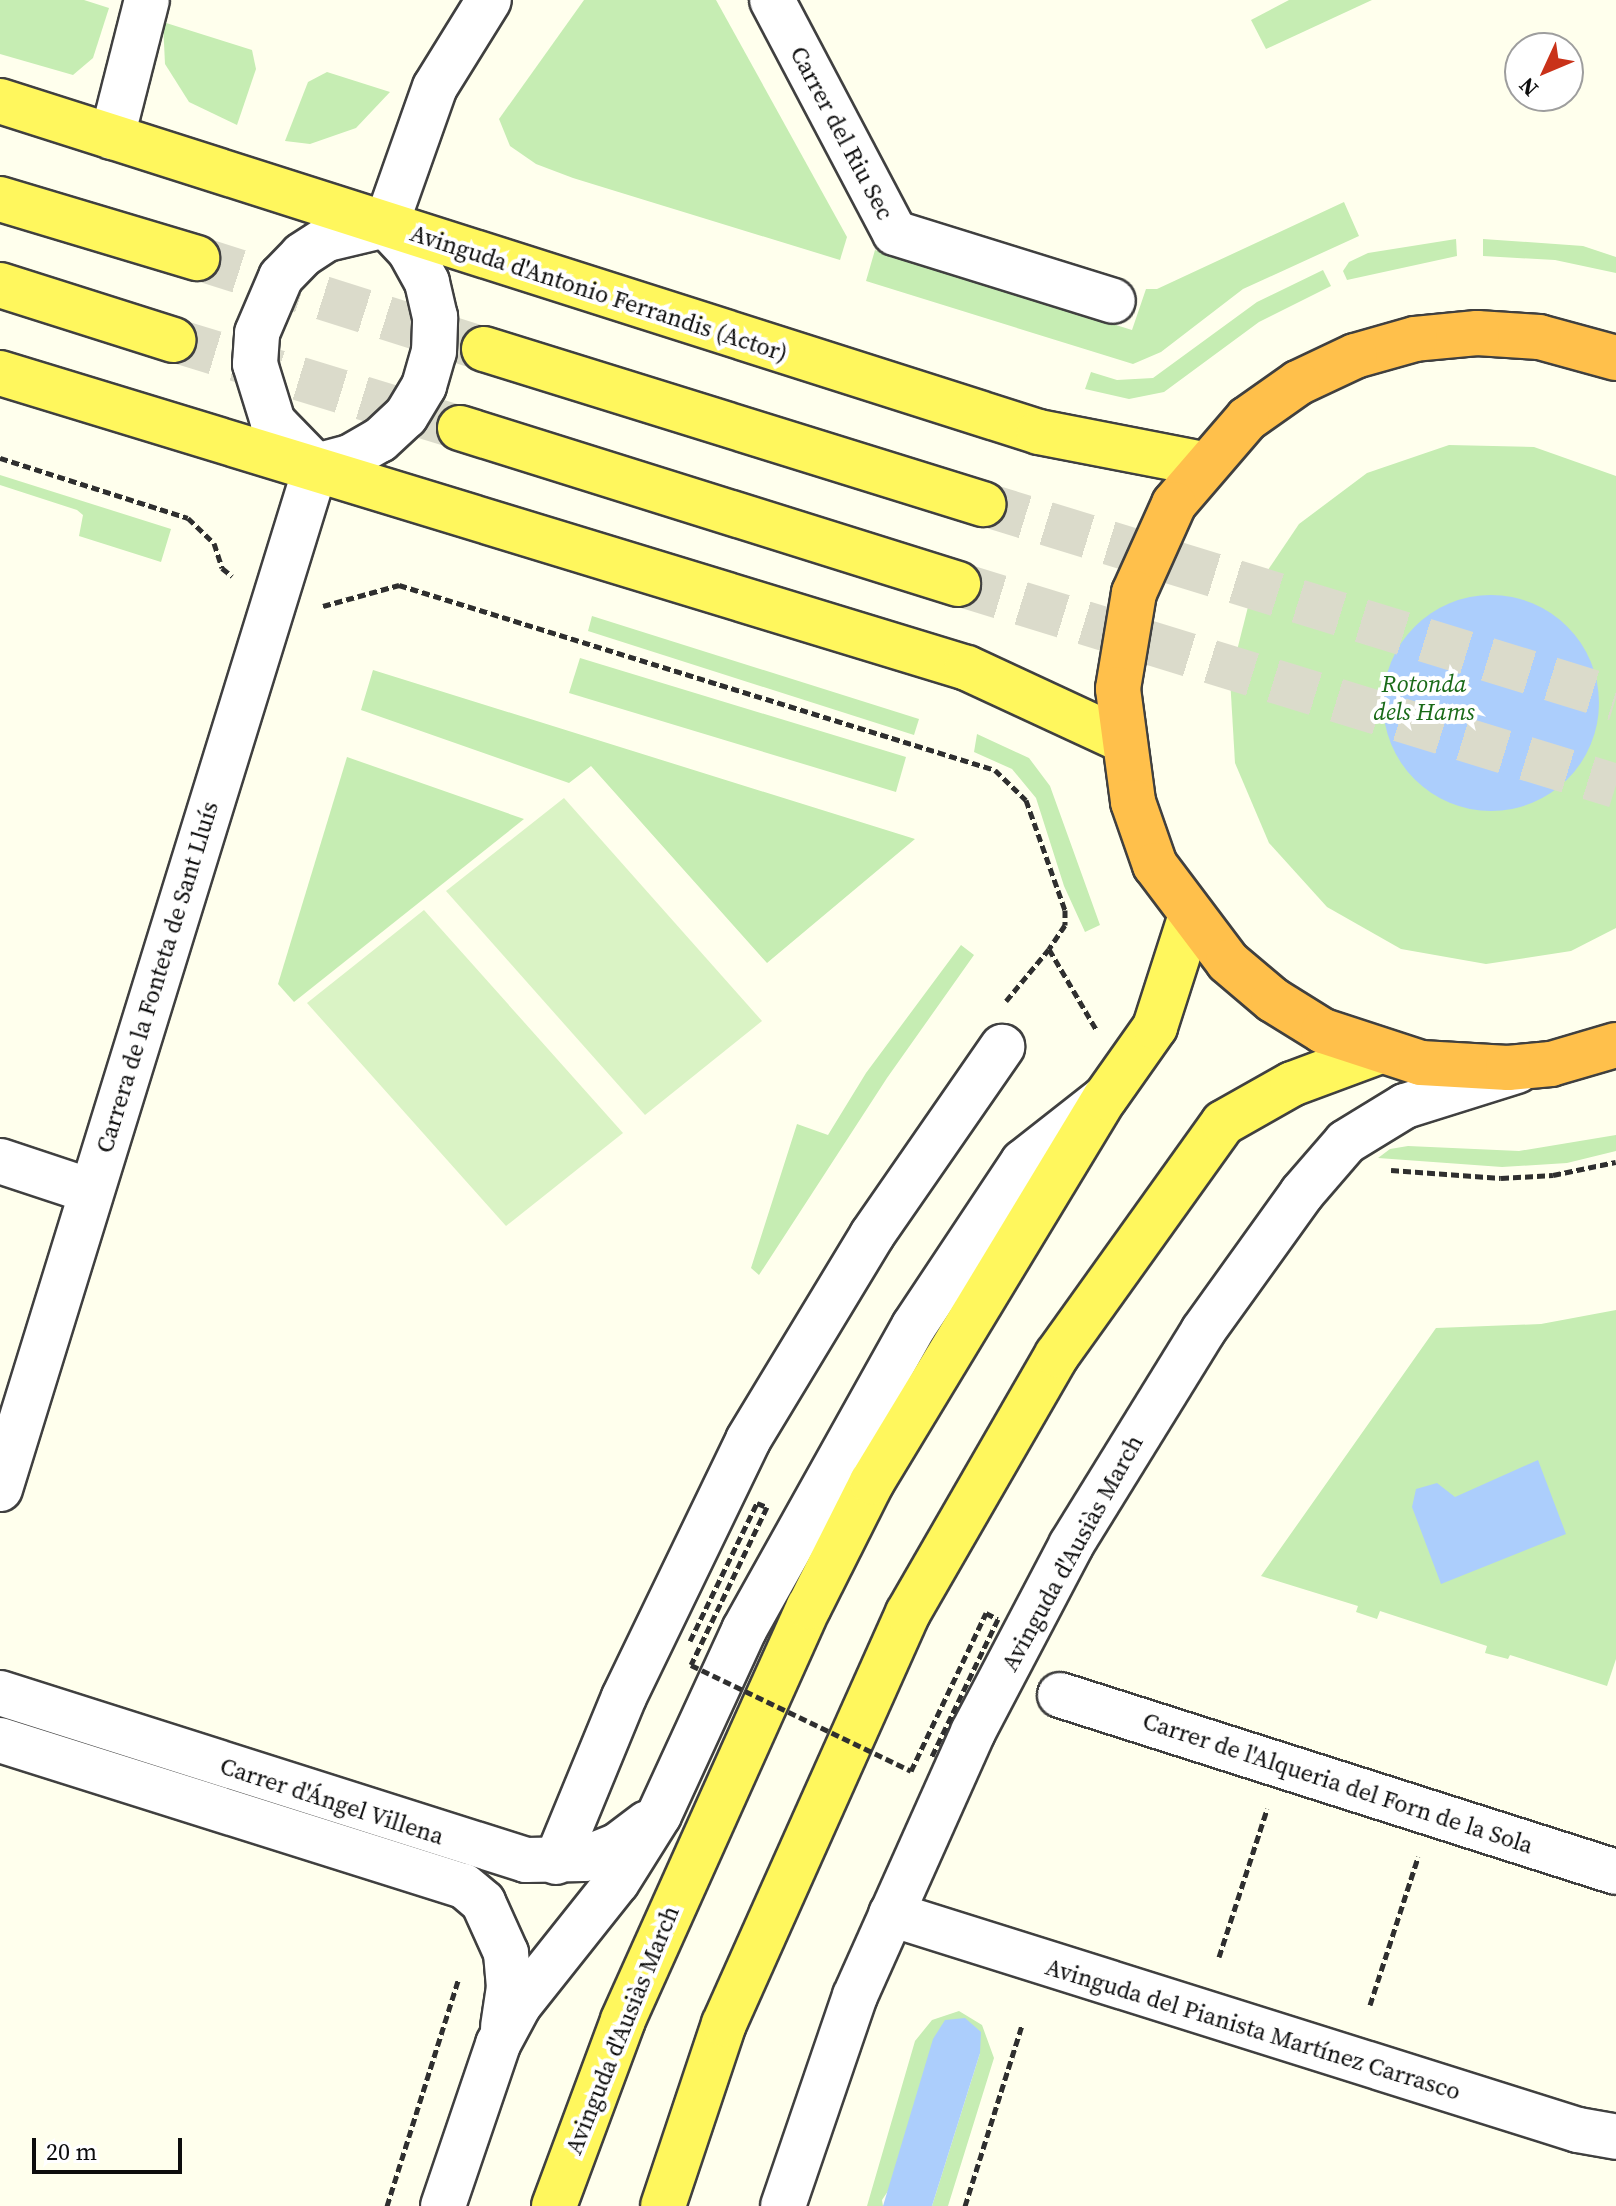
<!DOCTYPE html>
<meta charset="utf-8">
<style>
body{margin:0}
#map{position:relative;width:1616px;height:2206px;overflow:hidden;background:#ffffed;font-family:"Source Serif 4",serif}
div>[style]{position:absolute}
.green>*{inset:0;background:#c6edb3}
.pitch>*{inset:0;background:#daf3c5}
.water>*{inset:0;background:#accefc}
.round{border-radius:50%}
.major-tunnel>*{height:44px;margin-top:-22px;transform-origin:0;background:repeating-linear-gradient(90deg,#dbdbcb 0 44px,transparent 0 66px)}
.path>*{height:5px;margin-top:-2.5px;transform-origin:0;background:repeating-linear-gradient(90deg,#2f2f2f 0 8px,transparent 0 12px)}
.roads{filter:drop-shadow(2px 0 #404040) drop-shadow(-2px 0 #404040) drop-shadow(0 2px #404040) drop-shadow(0 -2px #404040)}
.minor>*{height:44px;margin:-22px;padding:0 22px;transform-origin:22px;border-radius:22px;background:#fff}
.major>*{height:44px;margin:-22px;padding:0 22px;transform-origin:22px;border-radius:22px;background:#fff75d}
.highway>*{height:44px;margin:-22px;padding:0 22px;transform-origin:22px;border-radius:22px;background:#ffc04b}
.path-bridge>*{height:5px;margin-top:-2.5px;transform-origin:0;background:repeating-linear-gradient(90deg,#2f2f2f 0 8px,transparent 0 12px)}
span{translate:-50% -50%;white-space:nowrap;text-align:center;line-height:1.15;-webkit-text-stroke:8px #fff;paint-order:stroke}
.street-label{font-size:24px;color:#0d0d0d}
.park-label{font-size:24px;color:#196a18;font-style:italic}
.north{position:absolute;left:1504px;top:32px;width:80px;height:80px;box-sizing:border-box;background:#fff;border:2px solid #9e9e9e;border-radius:50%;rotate:226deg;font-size:22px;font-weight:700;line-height:32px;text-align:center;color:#0d0d0d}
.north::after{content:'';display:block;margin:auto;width:28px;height:36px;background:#c93219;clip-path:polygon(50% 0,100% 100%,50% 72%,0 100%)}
.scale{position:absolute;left:32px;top:2138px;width:150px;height:36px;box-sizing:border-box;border:4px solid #0d0d0d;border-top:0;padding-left:10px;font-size:24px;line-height:28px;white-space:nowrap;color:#0d0d0d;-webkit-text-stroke:6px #fff;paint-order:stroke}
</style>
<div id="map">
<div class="green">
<div style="clip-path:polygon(0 0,84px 0,109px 8px,93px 58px,73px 75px,0 54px)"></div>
<div style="clip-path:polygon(584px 0,716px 0,847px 237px,840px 260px,573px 178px,536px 164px,510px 146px,499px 119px)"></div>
<div style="clip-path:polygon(1289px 0,1372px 0,1266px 49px,1251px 20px)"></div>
<div style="clip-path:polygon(163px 22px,252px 50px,256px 69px,237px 125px,189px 102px,165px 64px)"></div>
<div style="clip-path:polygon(327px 72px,390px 92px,356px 128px,310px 144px,285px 141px,308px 82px)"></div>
<div style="clip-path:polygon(1344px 202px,1359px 236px,1243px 289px,1161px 352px,1133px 364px,866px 281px,875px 250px,1132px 330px,1146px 289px,1157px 289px)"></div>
<div style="clip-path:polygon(1456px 239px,1457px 256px,1347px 280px,1343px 271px,1349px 262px,1368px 253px)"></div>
<div style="clip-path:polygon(1483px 239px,1583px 246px,1616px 257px,1616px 273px,1555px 260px,1483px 256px)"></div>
<div style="clip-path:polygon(1323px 270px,1331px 286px,1259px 322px,1164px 392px,1129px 399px,1085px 389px,1091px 372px,1117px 380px,1153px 378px,1257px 302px)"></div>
<div style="clip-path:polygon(1449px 445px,1534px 447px,1616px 476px,1616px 928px,1571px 951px,1486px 964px,1401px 949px,1327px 907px,1269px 843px,1235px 763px,1230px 678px,1251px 595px,1299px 524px,1367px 473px)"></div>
<div style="clip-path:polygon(0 475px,171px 529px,161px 562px,79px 536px,83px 515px,77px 510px,0 485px)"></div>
<div style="clip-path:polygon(592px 616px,919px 719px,914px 735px,588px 631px)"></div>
<div style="clip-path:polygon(580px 658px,906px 757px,896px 792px,569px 693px)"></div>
<div style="clip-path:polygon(373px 670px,915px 839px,767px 963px,591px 766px,569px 783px,361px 710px)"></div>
<div style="clip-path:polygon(977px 734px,1029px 758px,1050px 786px,1100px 925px,1085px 932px,1064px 886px,1036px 798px,1012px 769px,974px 752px)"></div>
<div style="clip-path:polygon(347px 757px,524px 819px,294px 1002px,278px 984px)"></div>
<div style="clip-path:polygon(961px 945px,974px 955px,887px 1078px,759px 1275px,751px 1268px,797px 1124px,828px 1135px,866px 1073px)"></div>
<div style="clip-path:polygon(1616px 1135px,1616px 1151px,1567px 1163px,1502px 1167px,1378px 1158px,1390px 1149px,1408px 1146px,1519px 1151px)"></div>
<div style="clip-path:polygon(1616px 1310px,1616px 1659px,1607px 1686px,1510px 1655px,1508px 1659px,1485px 1653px,1487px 1646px,1380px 1611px,1377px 1619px,1356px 1612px,1358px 1606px,1261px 1576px,1436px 1328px,1541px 1324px)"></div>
<div style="clip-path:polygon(959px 2011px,982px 2025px,994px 2058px,948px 2206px,932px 2206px,980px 2053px,882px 2200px,883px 2206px,867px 2206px,915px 2041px,932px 2020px)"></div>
</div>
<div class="pitch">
<div style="clip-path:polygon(564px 798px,762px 1021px,645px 1115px,446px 891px)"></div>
<div style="clip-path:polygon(424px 910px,623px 1133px,506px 1226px,307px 1003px)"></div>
</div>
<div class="water">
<div class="round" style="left:1383px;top:595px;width:216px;height:216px"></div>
<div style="clip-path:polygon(1538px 1460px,1566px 1534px,1441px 1584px,1412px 1507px,1416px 1489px,1437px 1483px,1455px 1497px)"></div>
<div style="clip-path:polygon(965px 2018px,981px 2032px,980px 2053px,932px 2206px,883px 2206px,933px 2039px,945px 2020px)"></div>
</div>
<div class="major-tunnel">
<div style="left:197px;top:258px;width:301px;rotate:17.6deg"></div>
<div style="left:173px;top:340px;width:300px;rotate:17deg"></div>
<div style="left:983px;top:504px;width:662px;rotate:17.12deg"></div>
<div style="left:958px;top:584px;width:688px;rotate:17.07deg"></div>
</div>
<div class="path">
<div style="left:0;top:458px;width:197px;rotate:17.7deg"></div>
<div style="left:188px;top:518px;width:36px;rotate:44deg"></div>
<div style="left:214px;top:543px;width:26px;rotate:72deg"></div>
<div style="left:222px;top:568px;width:13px;rotate:39deg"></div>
<div style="left:323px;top:606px;width:79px;rotate:-15.4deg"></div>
<div style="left:399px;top:585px;width:624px;rotate:17.24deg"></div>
<div style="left:995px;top:770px;width:43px;rotate:44.1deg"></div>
<div style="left:1026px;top:800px;width:117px;rotate:70.5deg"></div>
<div style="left:1065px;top:910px;width:15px;rotate:90deg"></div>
<div style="left:1065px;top:925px;width:29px;rotate:124deg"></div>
<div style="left:1049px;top:949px;width:93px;rotate:59.6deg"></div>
<div style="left:1006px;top:1001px;width:67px;rotate:-50.4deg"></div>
<div style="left:1391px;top:1170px;width:110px;rotate:4.2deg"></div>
<div style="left:1501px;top:1178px;width:52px;rotate:-3.3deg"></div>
<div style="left:1553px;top:1175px;width:64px;rotate:-11.7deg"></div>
<div style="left:1219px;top:1957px;width:156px;rotate:-72deg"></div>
<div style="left:1370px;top:2005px;width:156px;rotate:-72deg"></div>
<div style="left:387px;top:2206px;width:239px;rotate:-72.5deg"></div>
<div style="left:965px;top:2206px;width:190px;rotate:-72.5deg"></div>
</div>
<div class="roads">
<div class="minor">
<div style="left:772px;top:0;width:263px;rotate:62.2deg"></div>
<div style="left:895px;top:233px;width:228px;rotate:17.3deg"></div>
<div style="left:112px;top:137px;width:141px;rotate:-75.7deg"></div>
<div style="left:386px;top:225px;width:146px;rotate:-70.5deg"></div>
<div style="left:435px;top:87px;width:102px;rotate:-58.2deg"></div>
<div style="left:316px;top:466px;width:62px;rotate:-134.3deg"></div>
<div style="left:273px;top:422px;width:61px;rotate:-107.2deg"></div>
<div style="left:255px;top:364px;width:31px;rotate:-86deg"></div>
<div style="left:257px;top:333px;width:61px;rotate:-66.8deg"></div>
<div style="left:281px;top:277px;width:30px;rotate:-46deg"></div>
<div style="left:302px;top:255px;width:30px;rotate:-33deg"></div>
<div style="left:327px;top:239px;width:61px;rotate:-13.3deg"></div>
<div style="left:316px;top:466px;width:35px;rotate:-15deg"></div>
<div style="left:350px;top:457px;width:34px;rotate:-30deg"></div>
<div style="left:380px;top:440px;width:35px;rotate:-43deg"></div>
<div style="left:406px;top:416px;width:35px;rotate:-59deg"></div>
<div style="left:424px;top:386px;width:35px;rotate:-74deg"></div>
<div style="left:434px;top:352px;width:35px;rotate:-88deg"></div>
<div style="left:435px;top:317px;width:36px;rotate:-103deg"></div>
<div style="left:427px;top:282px;width:35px;rotate:-119deg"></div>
<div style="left:410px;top:251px;width:35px;rotate:-133deg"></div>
<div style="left:0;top:1161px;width:95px;rotate:18.4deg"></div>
<div style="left:0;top:1489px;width:1071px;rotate:-72.83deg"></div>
<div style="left:0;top:1693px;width:552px;rotate:17.61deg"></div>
<div style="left:526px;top:1860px;width:58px;rotate:-1deg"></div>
<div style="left:584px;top:1859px;width:37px;rotate:-22deg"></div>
<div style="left:618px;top:1845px;width:36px;rotate:-37deg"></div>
<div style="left:1060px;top:1695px;width:583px;rotate:17.66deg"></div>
<div style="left:0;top:1740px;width:486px;rotate:17.5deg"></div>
<div style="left:464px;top:1886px;width:25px;rotate:40deg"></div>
<div style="left:483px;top:1902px;width:56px;rotate:65.7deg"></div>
<div style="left:506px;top:1953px;width:34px;rotate:85deg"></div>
<div style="left:509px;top:1987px;width:40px;rotate:98.5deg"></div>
<div style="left:556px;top:1862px;width:178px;rotate:-67.6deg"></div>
<div style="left:624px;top:1697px;width:285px;rotate:-64.2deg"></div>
<div style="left:748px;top:1440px;width:240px;rotate:-58.8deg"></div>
<div style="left:872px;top:1235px;width:229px;rotate:-55.3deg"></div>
<div style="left:891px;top:1914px;width:720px;rotate:17.45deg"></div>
<div style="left:1578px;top:2130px;width:39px;rotate:10deg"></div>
<div style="left:443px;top:2206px;width:171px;rotate:-71.2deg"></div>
<div style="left:498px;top:2044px;width:44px;rotate:-61.7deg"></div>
<div style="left:519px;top:2005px;width:157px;rotate:-51.5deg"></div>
<div style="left:617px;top:1882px;width:79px;rotate:-57.9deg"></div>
<div style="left:659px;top:1815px;width:204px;rotate:-65.3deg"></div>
<div style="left:744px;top:1630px;width:348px;rotate:-60.8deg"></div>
<div style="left:914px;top:1326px;width:197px;rotate:-56.4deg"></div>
<div style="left:1023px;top:1162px;width:102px;rotate:-38.2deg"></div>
<div style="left:783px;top:2206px;width:222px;rotate:-71.1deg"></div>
<div style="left:855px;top:1996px;width:289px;rotate:-65.9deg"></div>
<div style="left:973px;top:1732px;width:211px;rotate:-62.3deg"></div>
<div style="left:1071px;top:1545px;width:251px;rotate:-58.3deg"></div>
<div style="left:1203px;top:1331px;width:170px;rotate:-54.3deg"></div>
<div style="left:1302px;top:1193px;width:67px;rotate:-49.2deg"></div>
<div style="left:1346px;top:1142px;width:69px;rotate:-31.4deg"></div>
<div style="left:1405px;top:1106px;width:117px;rotate:-17.4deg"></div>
</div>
<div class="major">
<div style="left:0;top:101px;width:1090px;rotate:17.67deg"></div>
<div style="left:1039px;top:432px;width:168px;rotate:11deg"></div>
<div style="left:0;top:199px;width:206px;rotate:16.7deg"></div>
<div style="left:0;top:285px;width:182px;rotate:17.6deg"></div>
<div style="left:484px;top:349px;width:523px;rotate:17.26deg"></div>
<div style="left:0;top:373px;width:1011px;rotate:16.97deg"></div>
<div style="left:967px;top:668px;width:169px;rotate:24.9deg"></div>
<div style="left:460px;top:428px;width:522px;rotate:17.39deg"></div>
<div style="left:554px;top:2206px;width:198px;rotate:-69.6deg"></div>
<div style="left:623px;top:2020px;width:453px;rotate:-65.8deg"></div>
<div style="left:809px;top:1607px;width:140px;rotate:-63.3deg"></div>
<div style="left:872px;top:1482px;width:449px;rotate:-58.8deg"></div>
<div style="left:1105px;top:1098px;width:87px;rotate:-54.8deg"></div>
<div style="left:1155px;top:1027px;width:114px;rotate:-72.2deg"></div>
<div style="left:663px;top:2206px;width:192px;rotate:-71.5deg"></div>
<div style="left:724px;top:2024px;width:450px;rotate:-65.9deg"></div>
<div style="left:908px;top:1613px;width:298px;rotate:-60deg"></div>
<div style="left:1057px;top:1355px;width:285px;rotate:-54.4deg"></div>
<div style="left:1223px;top:1123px;width:79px;rotate:-29.5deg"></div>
<div style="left:1292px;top:1084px;width:92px;rotate:-20.4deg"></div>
</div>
<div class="highway">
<div style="left:1616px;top:358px;width:80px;rotate:-164.7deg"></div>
<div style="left:1539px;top:337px;width:62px;rotate:-176.3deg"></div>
<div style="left:1477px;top:333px;width:62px;rotate:174.5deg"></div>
<div style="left:1415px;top:339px;width:62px;rotate:164.2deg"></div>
<div style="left:1355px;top:356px;width:63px;rotate:154.7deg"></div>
<div style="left:1298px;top:383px;width:62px;rotate:144.8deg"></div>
<div style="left:1247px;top:419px;width:112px;rotate:130.7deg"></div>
<div style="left:1174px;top:504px;width:98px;rotate:114.2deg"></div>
<div style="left:1134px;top:593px;width:97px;rotate:99.5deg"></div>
<div style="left:1118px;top:689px;width:114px;rotate:82.4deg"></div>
<div style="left:1133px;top:802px;width:67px;rotate:70.8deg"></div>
<div style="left:1155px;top:865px;width:121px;rotate:53deg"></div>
<div style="left:1228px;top:962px;width:59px;rotate:40.2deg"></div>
<div style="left:1273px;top:1000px;width:59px;rotate:31.8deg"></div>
<div style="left:1323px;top:1031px;width:103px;rotate:18.1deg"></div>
<div style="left:1421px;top:1063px;width:87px;rotate:3.3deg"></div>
<div style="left:1508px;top:1068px;width:43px;rotate:-5.3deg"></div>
<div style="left:1551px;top:1064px;width:68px;rotate:-16.3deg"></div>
</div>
</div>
<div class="path-bridge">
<div style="left:690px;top:1641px;width:153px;rotate:-64.1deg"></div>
<div style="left:757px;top:1503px;width:11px;rotate:22deg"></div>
<div style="left:767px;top:1507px;width:175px;rotate:115.7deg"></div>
<div style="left:691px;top:1665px;width:244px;rotate:25.7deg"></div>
<div style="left:911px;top:1771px;width:175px;rotate:-64.6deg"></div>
<div style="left:986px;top:1613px;width:13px;rotate:27deg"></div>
<div style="left:998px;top:1619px;width:154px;rotate:115.7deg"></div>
</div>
<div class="street-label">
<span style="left:842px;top:133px;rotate:62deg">Carrer del Riu Sec</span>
<span style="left:599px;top:293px;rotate:18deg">Avinguda d'Antonio Ferrandis (Actor)</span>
<span style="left:157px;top:977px;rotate:-73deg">Carrera de la Fonteta de Sant Lluís</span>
<span style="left:1072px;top:1553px;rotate:-61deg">Avinguda d'Ausiàs March</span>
<span style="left:1338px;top:1783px;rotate:18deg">Carrer de l'Alqueria del Forn de la Sola</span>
<span style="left:332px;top:1801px;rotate:18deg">Carrer d'Ángel Villena</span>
<span style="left:1253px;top:2029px;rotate:17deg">Avinguda del Pianista Martínez Carrasco</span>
<span style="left:622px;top:2030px;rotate:-68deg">Avinguda d'Ausiàs March</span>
</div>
<div class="park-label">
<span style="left:1424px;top:698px">Rotonda<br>dels Hams</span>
</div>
<div class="north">N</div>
<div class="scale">20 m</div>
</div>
